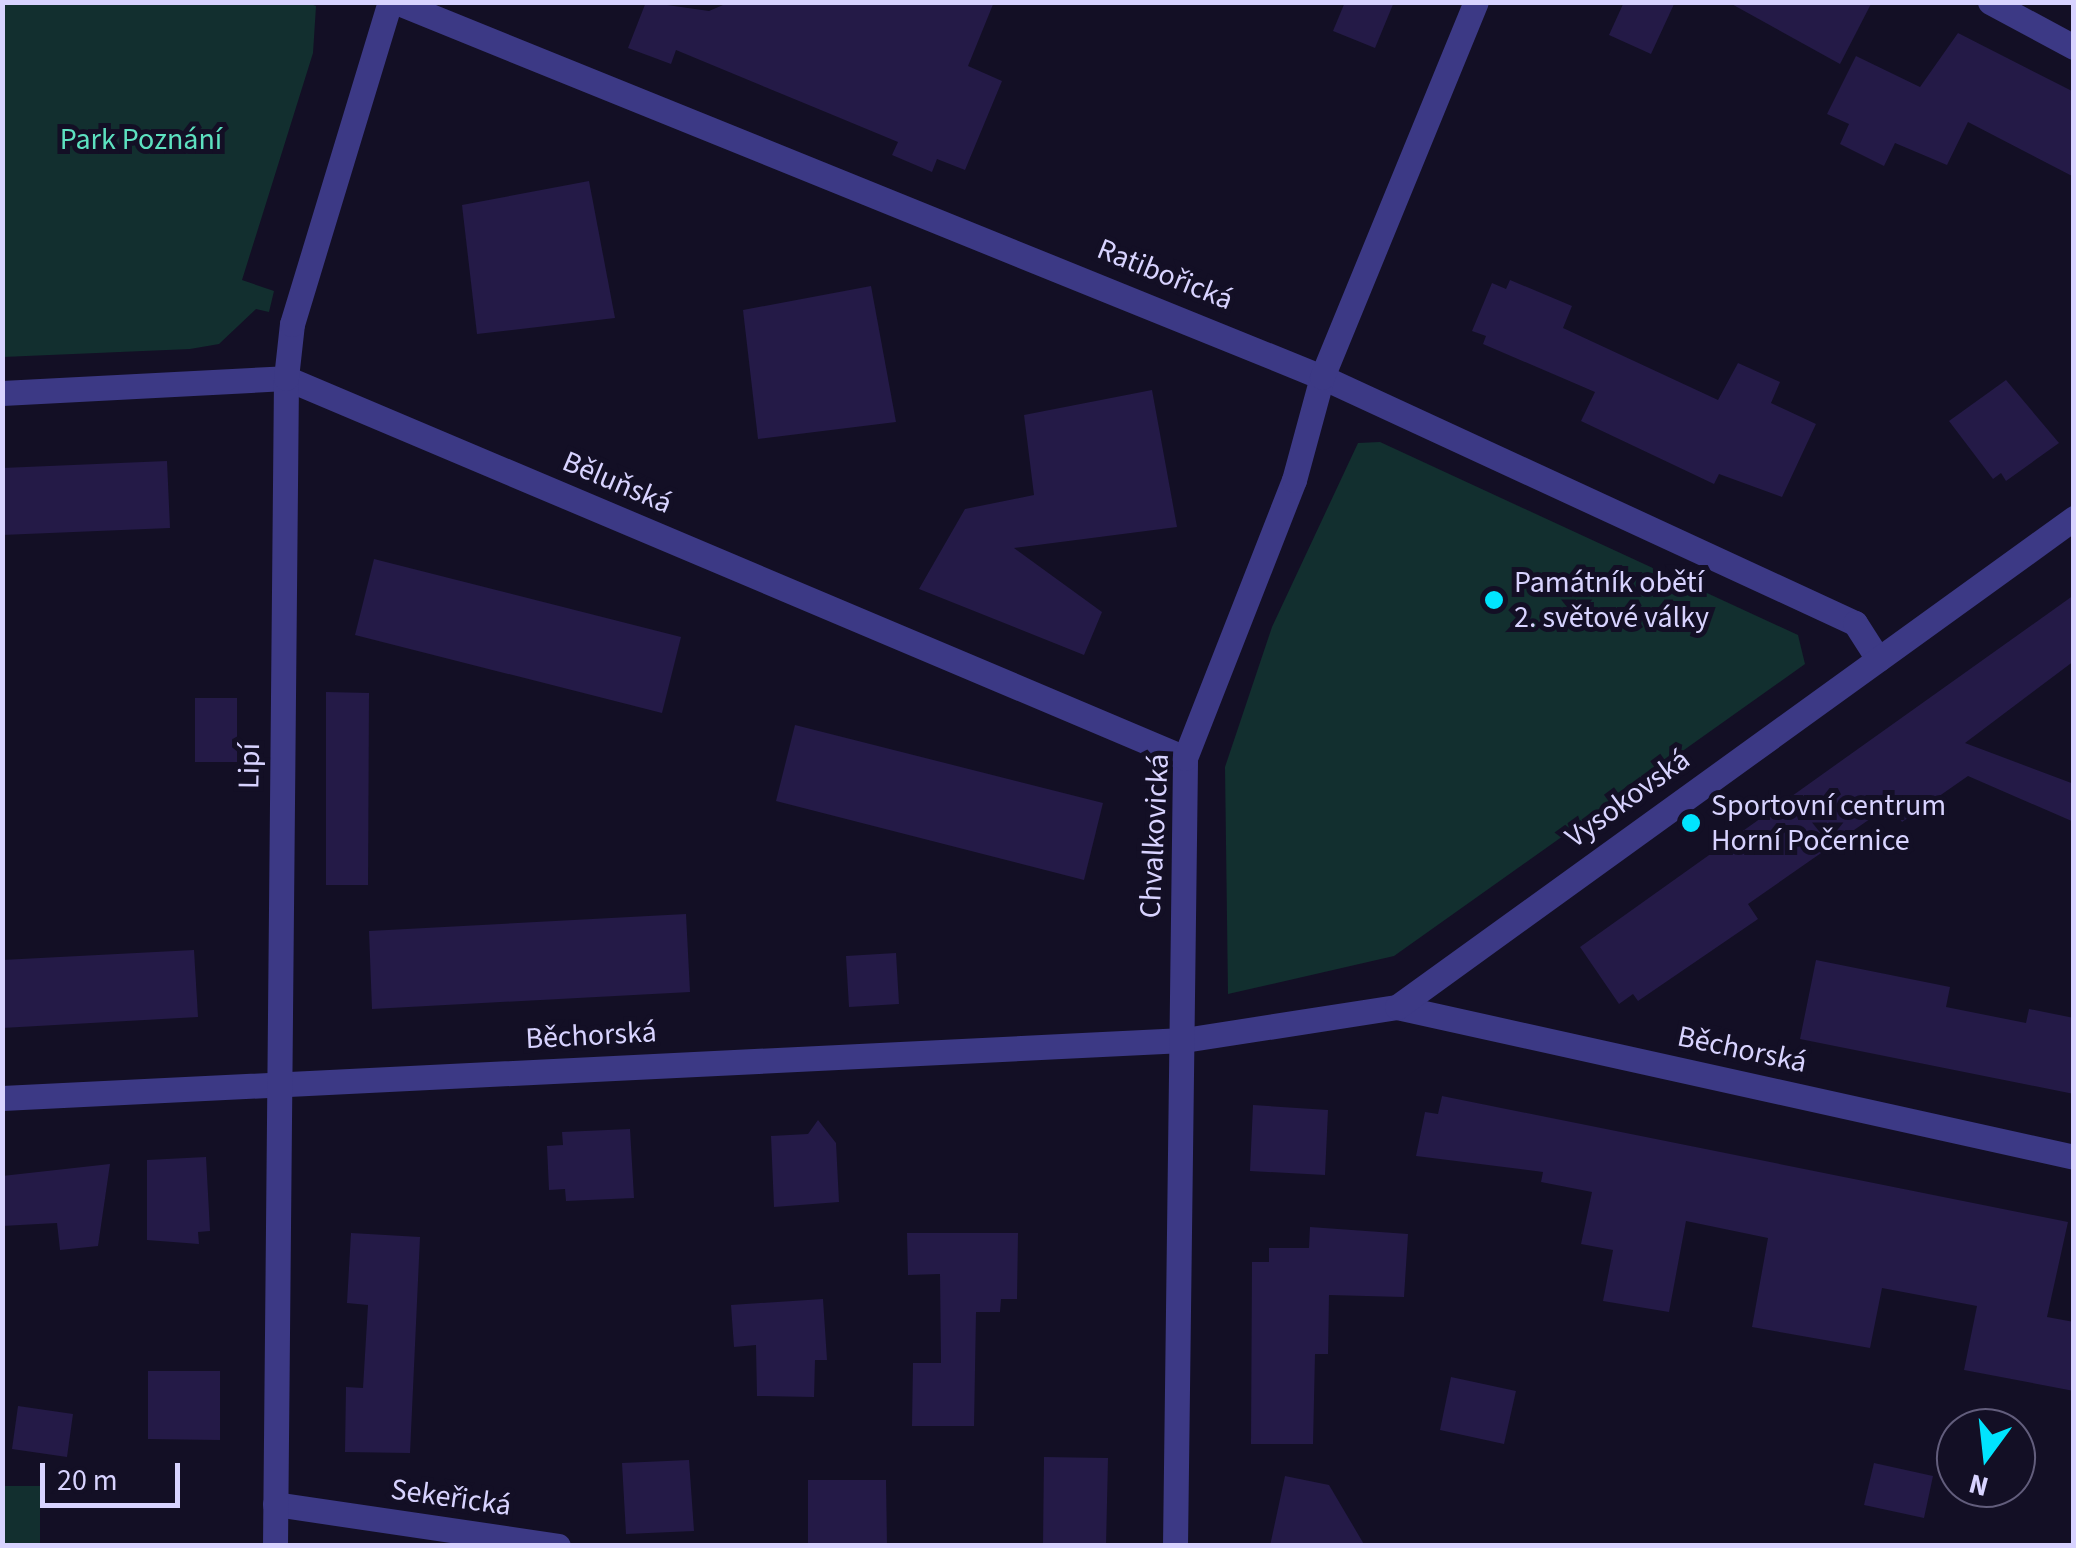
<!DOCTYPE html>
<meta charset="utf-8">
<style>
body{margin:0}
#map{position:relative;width:2076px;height:1548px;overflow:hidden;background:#130f25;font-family:"Source Sans 3",sans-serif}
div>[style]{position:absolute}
.green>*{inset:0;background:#122f2f}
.building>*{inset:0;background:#241a47}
.street>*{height:25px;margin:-12.5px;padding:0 12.5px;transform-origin:12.5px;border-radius:12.5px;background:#3c3985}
.dots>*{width:28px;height:28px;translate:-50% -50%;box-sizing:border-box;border:5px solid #130f25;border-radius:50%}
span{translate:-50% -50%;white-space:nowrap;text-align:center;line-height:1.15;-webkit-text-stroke:10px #130f25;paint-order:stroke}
.park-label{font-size:30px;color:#5de1c0}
.street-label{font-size:30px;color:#d8d3ff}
.poi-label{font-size:30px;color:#d8d3ff}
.left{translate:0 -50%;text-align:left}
.frame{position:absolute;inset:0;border:5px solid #d8d3ff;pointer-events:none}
.north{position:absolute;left:1936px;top:1408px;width:100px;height:100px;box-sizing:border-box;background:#130f25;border:2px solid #625d7c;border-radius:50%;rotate:195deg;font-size:28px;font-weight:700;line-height:40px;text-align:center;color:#d8d3ff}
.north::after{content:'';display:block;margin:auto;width:35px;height:45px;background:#00e4fe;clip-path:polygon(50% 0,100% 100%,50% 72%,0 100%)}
.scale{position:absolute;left:40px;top:1463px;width:140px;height:45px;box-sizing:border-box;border:5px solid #d8d3ff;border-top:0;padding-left:12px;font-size:30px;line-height:35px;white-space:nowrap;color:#d8d3ff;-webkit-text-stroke:8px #130f25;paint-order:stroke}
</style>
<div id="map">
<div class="green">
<div style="clip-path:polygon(304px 2px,316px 6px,313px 53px,242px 280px,274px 291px,269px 312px,256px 309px,219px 344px,190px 349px,3px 357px,3px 3px)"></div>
<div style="clip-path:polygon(1380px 442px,1798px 635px,1805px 664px,1394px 956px,1228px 994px,1225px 767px,1272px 627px,1358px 443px)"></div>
<div style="clip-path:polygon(3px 1486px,40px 1486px,40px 1545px,3px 1545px)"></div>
</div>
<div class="building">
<div style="clip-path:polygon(646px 2px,709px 11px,730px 2px,994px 2px,968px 66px,1002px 81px,965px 170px,937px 159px,932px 172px,892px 155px,898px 142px,816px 108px,676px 50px,671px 64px,628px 48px)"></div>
<div style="clip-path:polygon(1345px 2px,1394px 2px,1375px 48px,1333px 31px)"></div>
<div style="clip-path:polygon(1624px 2px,1675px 2px,1651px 54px,1609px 35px)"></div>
<div style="clip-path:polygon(1728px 2px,1872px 2px,1840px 64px)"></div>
<div style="clip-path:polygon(1958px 33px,2074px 92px,2074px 177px,1968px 122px,1947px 165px,1895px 143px,1884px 166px,1840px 144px,1849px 124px,1827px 114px,1856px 56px,1920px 87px)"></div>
<div style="clip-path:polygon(589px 181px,615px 318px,477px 334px,462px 205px)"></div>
<div style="clip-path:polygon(1510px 280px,1572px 306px,1563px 328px,1718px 400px,1738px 363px,1780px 382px,1771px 403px,1816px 424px,1782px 497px,1719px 474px,1714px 484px,1581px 421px,1595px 392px,1483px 344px,1486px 336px,1472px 331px,1492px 283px,1506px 289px)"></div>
<div style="clip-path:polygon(871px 286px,896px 422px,758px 439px,743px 310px)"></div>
<div style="clip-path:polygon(2006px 380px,2059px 443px,2006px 481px,2001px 473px,1993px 479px,1949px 421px)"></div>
<div style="clip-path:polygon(1152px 390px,1177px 527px,1014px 548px,1102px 612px,1084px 655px,919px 589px,965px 509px,1034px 495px,1024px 415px)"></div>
<div style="clip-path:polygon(167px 461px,170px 528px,2px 535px,2px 468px)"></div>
<div style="clip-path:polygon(374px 559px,681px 637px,662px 713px,355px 635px)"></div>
<div style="clip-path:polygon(2074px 595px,2074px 661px,1965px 743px,2074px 784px,2074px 822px,1968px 776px,1902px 822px,1890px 805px,1748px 904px,1758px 919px,1638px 1001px,1633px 994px,1619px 1004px,1580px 947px)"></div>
<div style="clip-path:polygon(326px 692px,369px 693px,368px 885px,326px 885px)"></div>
<div style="clip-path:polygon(195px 698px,237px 698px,237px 762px,195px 762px)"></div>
<div style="clip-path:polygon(795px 725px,1103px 803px,1084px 880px,776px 801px)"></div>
<div style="clip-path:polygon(686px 914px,690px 992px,372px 1009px,369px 931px)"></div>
<div style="clip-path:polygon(194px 950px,198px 1017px,2px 1028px,2px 960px)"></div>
<div style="clip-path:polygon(896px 953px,899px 1004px,849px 1007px,846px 956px)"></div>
<div style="clip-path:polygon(1816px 960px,1950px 987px,1946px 1007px,2026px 1023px,2029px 1009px,2074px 1018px,2074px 1094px,1800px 1039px)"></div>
<div style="clip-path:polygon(1442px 1096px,2068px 1222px,2047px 1317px,2074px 1322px,2074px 1391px,1964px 1370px,1977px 1306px,1882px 1288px,1870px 1348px,1752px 1327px,1768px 1238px,1686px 1221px,1669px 1312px,1603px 1301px,1613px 1250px,1581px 1244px,1592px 1192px,1541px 1182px,1543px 1172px,1416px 1156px,1425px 1112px,1438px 1114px)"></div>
<div style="clip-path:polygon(1253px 1105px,1328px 1110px,1325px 1175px,1250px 1171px)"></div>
<div style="clip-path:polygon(818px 1120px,836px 1143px,839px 1202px,774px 1207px,771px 1136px,808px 1134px)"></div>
<div style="clip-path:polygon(630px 1129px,634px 1198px,566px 1201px,565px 1189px,549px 1190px,547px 1146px,563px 1145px,562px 1132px)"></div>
<div style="clip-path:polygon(206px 1157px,210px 1231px,198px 1232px,199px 1244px,147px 1240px,147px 1160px)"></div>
<div style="clip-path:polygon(110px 1164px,98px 1246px,60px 1250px,57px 1223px,2px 1226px,2px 1176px)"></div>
<div style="clip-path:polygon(1310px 1227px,1408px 1234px,1404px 1297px,1329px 1295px,1328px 1354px,1315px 1354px,1313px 1444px,1251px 1444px,1252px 1262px,1269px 1262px,1269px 1248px,1309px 1248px)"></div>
<div style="clip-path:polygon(351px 1233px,420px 1237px,410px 1453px,345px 1452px,346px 1387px,363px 1388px,368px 1305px,347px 1303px)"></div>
<div style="clip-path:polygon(907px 1233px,1018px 1233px,1017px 1299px,1001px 1299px,1000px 1312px,976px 1312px,974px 1426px,912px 1426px,913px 1363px,941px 1363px,940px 1274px,908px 1275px)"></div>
<div style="clip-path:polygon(823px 1299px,827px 1360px,815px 1360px,814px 1397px,757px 1396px,756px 1345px,734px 1347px,731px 1305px)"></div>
<div style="clip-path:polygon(148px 1371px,220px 1371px,220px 1440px,148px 1439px)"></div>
<div style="clip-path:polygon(1451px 1377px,1516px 1391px,1504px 1444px,1440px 1430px)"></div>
<div style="clip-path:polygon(18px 1406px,73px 1414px,67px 1457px,12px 1449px)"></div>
<div style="clip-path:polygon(1044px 1457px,1108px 1458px,1106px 1546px,1043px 1546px)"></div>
<div style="clip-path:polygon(689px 1460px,694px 1531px,626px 1534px,622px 1463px)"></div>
<div style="clip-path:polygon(1874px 1463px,1933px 1476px,1924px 1518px,1864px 1505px)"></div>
<div style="clip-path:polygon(1285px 1476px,1329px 1485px,1365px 1546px,1270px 1546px)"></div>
<div style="clip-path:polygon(808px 1480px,886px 1480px,887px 1546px,808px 1546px)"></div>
</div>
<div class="street">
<div style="left:396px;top:2px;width:999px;rotate:22.05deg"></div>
<div style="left:1322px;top:377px;width:587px;rotate:24.78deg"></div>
<div style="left:1855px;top:623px;width:43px;rotate:57.4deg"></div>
<div style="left:1990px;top:2px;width:95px;rotate:28.2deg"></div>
<div style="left:2px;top:393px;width:284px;rotate:-3deg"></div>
<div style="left:286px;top:378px;width:976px;rotate:22.91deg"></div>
<div style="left:1397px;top:1007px;width:693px;rotate:12.49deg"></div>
<div style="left:2px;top:1098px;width:1183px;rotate:-2.81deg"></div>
<div style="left:1184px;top:1040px;width:216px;rotate:-8.8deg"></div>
<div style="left:1397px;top:1007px;width:835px;rotate:-35.84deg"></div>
<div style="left:275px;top:1504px;width:286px;rotate:8.4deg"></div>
<div style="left:275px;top:1546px;width:1168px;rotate:-89.46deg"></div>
<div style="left:286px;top:378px;width:54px;rotate:-83.7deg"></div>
<div style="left:292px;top:324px;width:337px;rotate:-73.1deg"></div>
<div style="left:1175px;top:1546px;width:788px;rotate:-89.27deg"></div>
<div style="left:1185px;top:758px;width:299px;rotate:-68.6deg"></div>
<div style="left:1294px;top:480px;width:107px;rotate:-74.8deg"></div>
<div style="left:1322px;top:377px;width:405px;rotate:-67.7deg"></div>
</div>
<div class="dots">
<div style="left:1494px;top:600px;background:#00e4fe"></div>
<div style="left:1691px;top:823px;background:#00e4fe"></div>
</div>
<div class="park-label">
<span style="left:141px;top:140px">Park Poznání</span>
</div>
<div class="street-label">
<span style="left:1165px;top:275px;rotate:22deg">Ratibořická</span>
<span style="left:617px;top:483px;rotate:23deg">Běluňská</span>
<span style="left:250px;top:766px;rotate:-89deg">Lipí</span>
<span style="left:1628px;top:799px;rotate:-36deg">Vysokovská</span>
<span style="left:1155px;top:836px;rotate:-87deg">Chvalkovická</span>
<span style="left:591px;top:1036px;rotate:-3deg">Běchorská</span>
<span style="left:1742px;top:1050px;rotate:12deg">Běchorská</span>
<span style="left:451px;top:1498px;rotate:8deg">Sekeřická</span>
</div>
<div class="poi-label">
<span class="left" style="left:1514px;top:600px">Památník obětí<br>2. světové války</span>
<span class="left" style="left:1711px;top:823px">Sportovní centrum<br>Horní Počernice</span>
</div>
<div class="frame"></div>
<div class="north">N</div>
<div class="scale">20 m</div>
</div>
